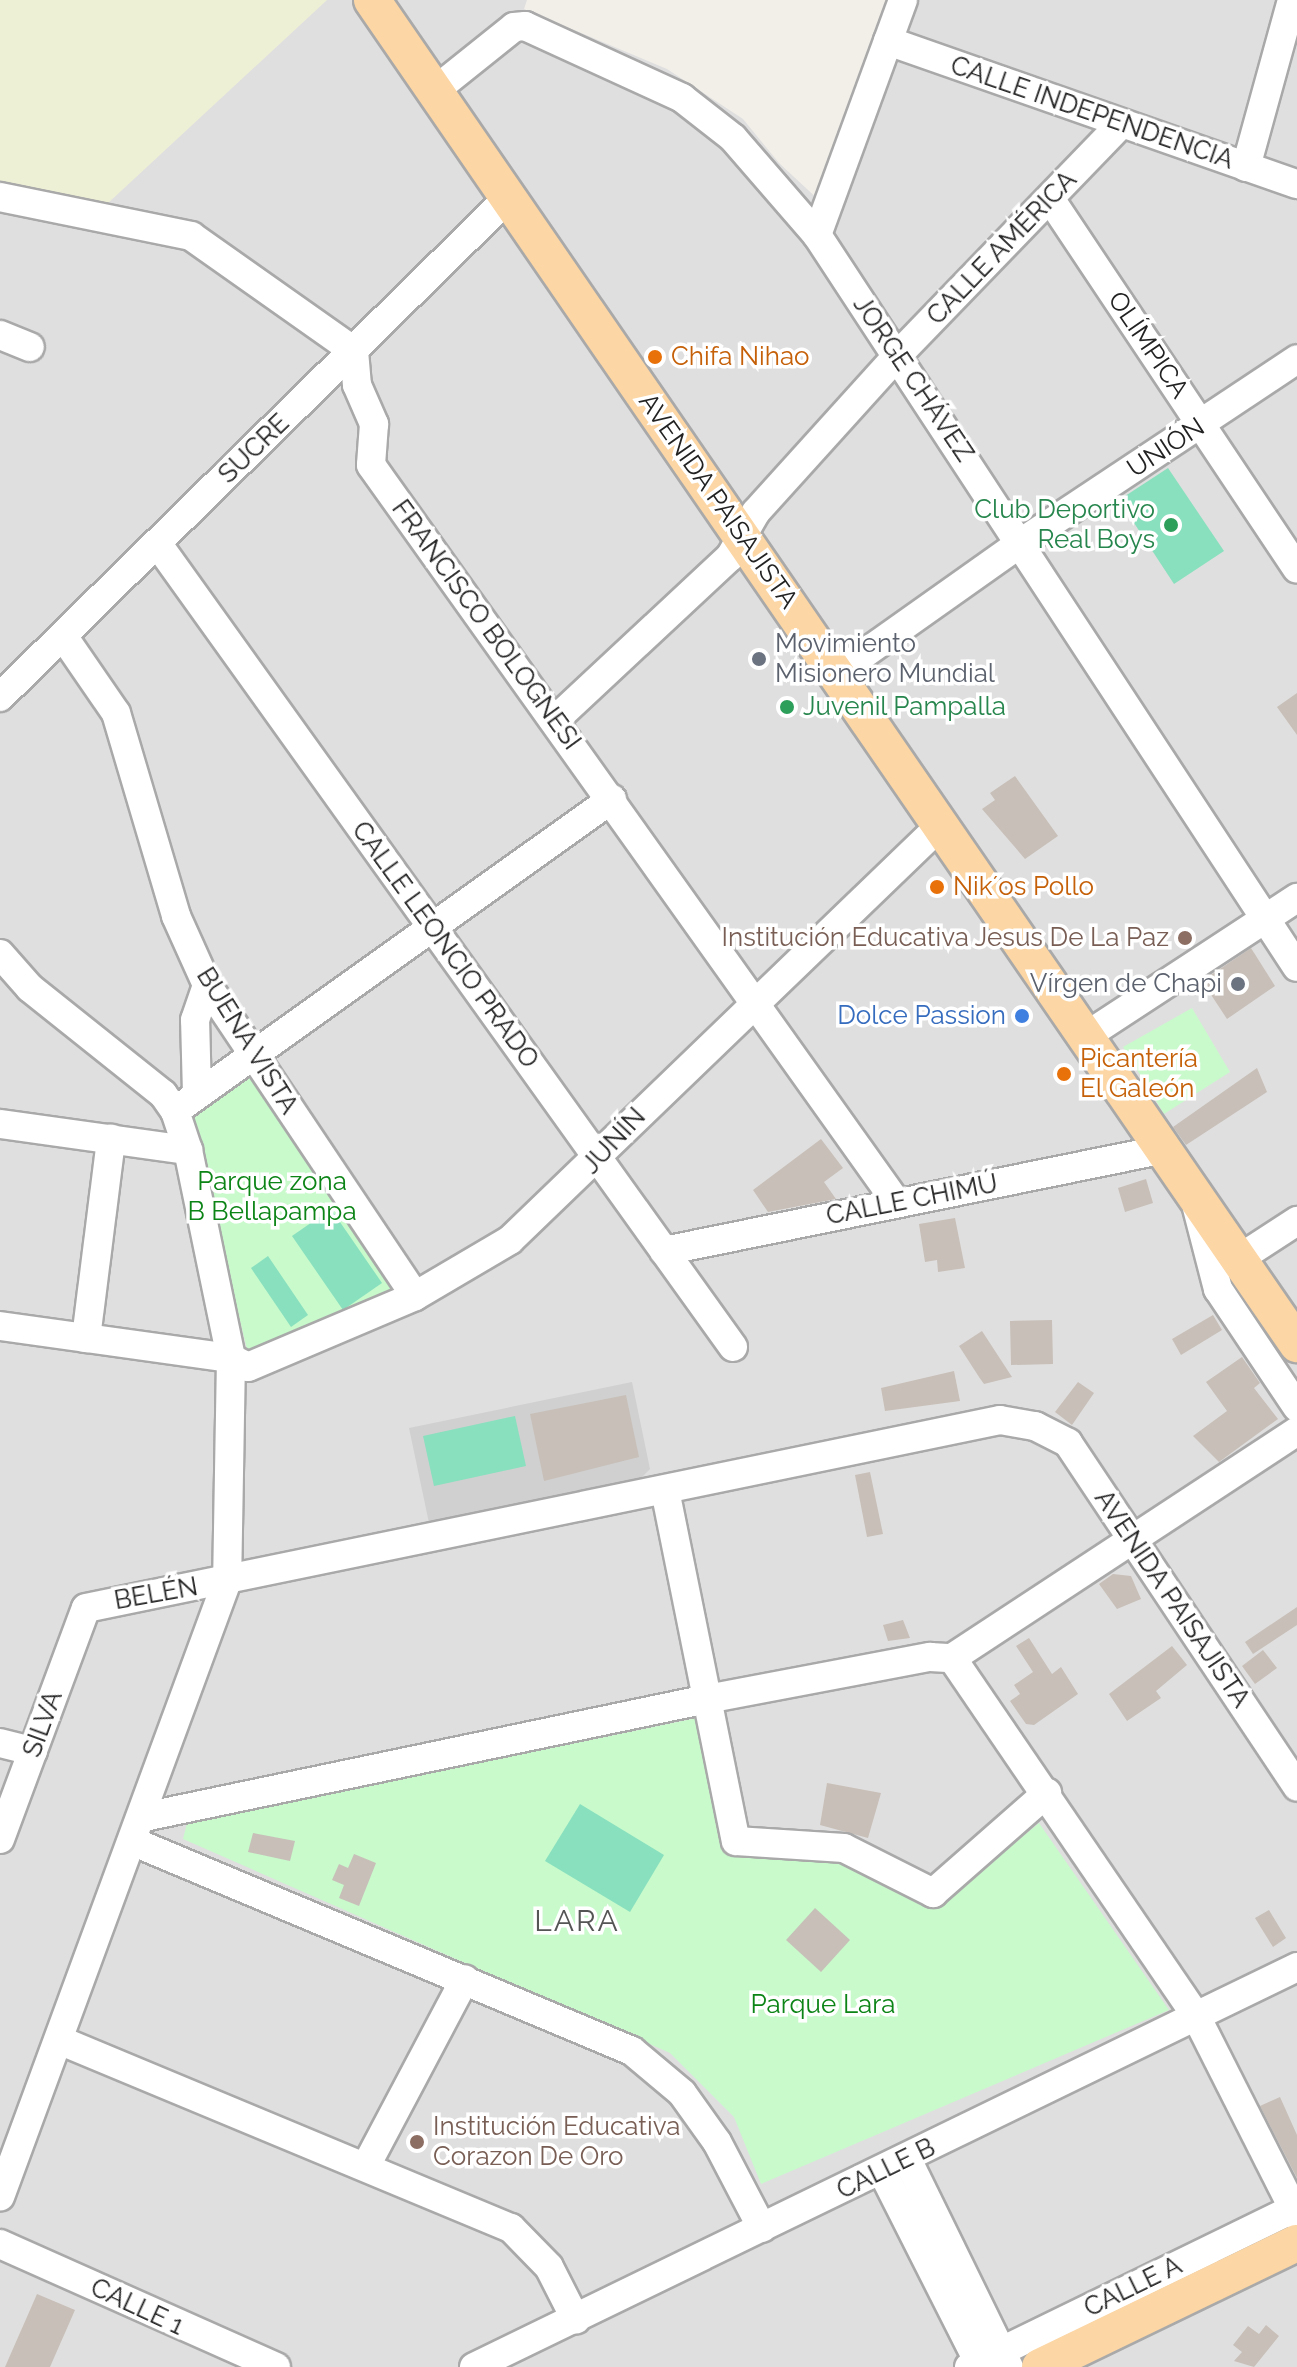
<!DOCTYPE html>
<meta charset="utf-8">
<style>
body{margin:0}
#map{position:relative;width:1297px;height:2367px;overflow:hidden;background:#f2efe9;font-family:Raleway,sans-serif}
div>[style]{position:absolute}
.residential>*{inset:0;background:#e0dfdf}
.religious>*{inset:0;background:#d0d0d0}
.farmland>*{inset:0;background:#eef0d5}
.park>*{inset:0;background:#c8facc}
.pitch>*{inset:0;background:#88e0be}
.building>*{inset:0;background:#c7bfb8}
.roads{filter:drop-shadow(2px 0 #a9a9a9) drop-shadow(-2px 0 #a9a9a9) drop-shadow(0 2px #a9a9a9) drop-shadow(0 -2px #a9a9a9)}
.minor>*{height:28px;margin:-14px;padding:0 14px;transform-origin:14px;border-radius:14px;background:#fff}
.major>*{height:36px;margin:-18px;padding:0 18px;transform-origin:18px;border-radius:18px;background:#fcd6a4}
.dots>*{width:22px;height:22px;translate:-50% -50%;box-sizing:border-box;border:4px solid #fff;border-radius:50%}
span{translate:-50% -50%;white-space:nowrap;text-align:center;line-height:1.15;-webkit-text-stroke:7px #fff;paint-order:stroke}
.street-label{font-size:26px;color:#222}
.food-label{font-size:26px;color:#c56008}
.left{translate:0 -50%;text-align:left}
.leisure-label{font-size:26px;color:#27864d}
.right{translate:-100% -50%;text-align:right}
.worship-label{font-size:26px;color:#5b616d}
.education-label{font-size:26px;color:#785e54}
.shop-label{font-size:26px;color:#366cbe}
.park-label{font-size:26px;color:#0c8416}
.quarter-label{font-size:30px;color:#555;letter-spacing:2px}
</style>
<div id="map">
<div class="residential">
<div style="clip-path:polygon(0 0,527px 0,524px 9px,667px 69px,743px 119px,779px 163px,836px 216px,919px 0,1297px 0,1297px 2367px,0 2367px)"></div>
</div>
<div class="religious">
<div style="clip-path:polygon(632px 1382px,650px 1469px,640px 1479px,429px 1523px,409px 1428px)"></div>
</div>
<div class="farmland">
<div style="clip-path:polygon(0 0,327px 0,107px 204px,0 185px)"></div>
</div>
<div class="park">
<div style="clip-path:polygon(1192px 1008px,1230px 1072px,1164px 1114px,1123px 1047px)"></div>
<div style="clip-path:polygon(251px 1074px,393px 1289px,248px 1353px,190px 1119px)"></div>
<div style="clip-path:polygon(697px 1718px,732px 1851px,808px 1855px,878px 1874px,938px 1907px,1039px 1823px,1169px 2010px,761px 2184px,734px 2117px,670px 2053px,183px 1839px,187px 1823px)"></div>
</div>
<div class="pitch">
<div style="clip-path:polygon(1168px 468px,1224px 551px,1174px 584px,1119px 500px)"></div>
<div style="clip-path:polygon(331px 1209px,382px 1283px,343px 1310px,292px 1236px)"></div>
<div style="clip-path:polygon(268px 1256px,308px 1315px,291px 1327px,251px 1268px)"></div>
<div style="clip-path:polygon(515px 1416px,526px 1466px,434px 1486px,423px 1436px)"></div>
<div style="clip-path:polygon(580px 1804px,664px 1855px,630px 1912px,545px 1861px)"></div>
</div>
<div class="building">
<div style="clip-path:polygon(1297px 693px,1297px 735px,1277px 707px)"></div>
<div style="clip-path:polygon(1015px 776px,1058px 836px,1025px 859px,982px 809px,995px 800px,990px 793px)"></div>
<div style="clip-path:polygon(1251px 948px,1275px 986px,1227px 1019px,1202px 981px)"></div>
<div style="clip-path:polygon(1257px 1068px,1267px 1092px,1186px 1145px,1173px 1127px)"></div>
<div style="clip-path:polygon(821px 1139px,843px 1168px,824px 1182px,836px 1199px,768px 1212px,753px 1190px)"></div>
<div style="clip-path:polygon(1146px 1179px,1153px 1203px,1125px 1212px,1118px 1188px)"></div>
<div style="clip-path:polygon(955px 1218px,965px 1268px,938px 1272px,937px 1260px,925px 1262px,919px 1224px)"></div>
<div style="clip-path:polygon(1213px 1315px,1222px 1330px,1181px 1355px,1172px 1339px)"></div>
<div style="clip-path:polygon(1052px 1320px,1053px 1364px,1011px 1365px,1010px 1321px)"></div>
<div style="clip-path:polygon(982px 1331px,1012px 1377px,984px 1384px,979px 1377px,959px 1346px)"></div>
<div style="clip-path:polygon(1242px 1357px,1260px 1383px,1254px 1388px,1278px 1419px,1219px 1462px,1193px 1436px,1227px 1411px,1206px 1382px)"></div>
<div style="clip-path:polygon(954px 1371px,960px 1401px,885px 1411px,881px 1388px)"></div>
<div style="clip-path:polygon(1078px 1382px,1094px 1393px,1072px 1425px,1055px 1412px)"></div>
<div style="clip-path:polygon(626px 1395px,639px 1457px,544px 1481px,530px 1414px)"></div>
<div style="clip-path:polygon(870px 1472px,883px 1534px,867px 1537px,855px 1475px)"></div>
<div style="clip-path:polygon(1113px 1574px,1131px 1576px,1141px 1599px,1117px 1609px,1099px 1584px)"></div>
<div style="clip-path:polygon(1297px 1607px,1297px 1625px,1253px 1654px,1245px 1642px)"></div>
<div style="clip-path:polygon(903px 1620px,910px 1638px,888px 1641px,883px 1625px)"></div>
<div style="clip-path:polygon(1029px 1638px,1052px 1674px,1061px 1667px,1078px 1694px,1034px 1725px,1026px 1724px,1010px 1701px,1020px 1694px,1014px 1685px,1033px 1672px,1016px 1646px)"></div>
<div style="clip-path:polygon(1172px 1646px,1187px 1665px,1156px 1691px,1161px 1698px,1127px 1721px,1109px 1694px)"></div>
<div style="clip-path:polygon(1263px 1650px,1277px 1668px,1255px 1684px,1242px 1666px)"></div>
<div style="clip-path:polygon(827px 1783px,881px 1793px,868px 1838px,820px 1825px)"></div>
<div style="clip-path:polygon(253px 1833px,295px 1841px,290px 1861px,248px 1852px)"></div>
<div style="clip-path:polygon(354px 1854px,376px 1863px,359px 1906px,339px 1898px,344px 1885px,332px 1880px,339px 1864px,348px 1868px)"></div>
<div style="clip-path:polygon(815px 1908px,850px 1940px,821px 1972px,786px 1940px)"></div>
<div style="clip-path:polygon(1269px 1910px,1286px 1938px,1273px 1947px,1255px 1918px)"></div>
<div style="clip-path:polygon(1280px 2097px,1297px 2135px,1297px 2178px,1260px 2106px)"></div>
<div style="clip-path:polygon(37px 2294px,75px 2310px,50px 2367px,5px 2367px)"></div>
<div style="clip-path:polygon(1266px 2325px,1279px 2336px,1254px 2367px,1234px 2361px,1242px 2352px,1233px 2345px,1248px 2326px,1259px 2334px)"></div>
</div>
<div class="roads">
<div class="minor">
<div style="left:888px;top:41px;width:433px;rotate:19.3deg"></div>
<div style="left:433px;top:92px;width:104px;rotate:-38.7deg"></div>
<div style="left:514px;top:27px;width:11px;rotate:-5deg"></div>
<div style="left:525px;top:26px;width:173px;rotate:24.6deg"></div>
<div style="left:682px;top:98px;width:65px;rotate:38.1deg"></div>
<div style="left:733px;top:138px;width:128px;rotate:49.1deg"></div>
<div style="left:817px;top:235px;width:875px;rotate:56.75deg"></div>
<div style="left:1246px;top:167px;width:173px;rotate:-74.6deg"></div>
<div style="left:0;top:197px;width:195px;rotate:11.5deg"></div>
<div style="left:191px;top:236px;width:199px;rotate:35.2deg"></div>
<div style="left:354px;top:351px;width:34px;rotate:85deg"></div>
<div style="left:357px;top:385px;width:43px;rotate:66.4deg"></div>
<div style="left:374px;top:424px;width:41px;rotate:94.2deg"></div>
<div style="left:371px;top:465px;width:906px;rotate:54.52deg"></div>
<div style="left:1051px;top:200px;width:443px;rotate:56.3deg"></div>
<div style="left:817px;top:235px;width:250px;rotate:-69.9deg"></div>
<div style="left:0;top:335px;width:32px;rotate:22deg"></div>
<div style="left:157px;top:543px;width:989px;rotate:54.38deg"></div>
<div style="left:63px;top:636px;width:93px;rotate:55.5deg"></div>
<div style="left:116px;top:713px;width:212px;rotate:73.5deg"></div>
<div style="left:176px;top:916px;width:76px;rotate:65.8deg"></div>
<div style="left:207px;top:985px;width:374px;rotate:56.2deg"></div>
<div style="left:837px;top:673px;width:227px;rotate:-35.3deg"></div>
<div style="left:1022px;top:542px;width:330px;rotate:-33.6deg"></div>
<div style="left:0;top:697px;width:711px;rotate:-44.49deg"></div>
<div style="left:555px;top:720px;width:239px;rotate:-43deg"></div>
<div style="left:730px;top:557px;width:52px;rotate:-60deg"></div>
<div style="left:756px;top:512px;width:210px;rotate:-47.9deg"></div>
<div style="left:897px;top:356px;width:322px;rotate:-46deg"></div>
<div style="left:0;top:954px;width:45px;rotate:48.6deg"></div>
<div style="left:30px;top:988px;width:170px;rotate:38.6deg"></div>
<div style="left:163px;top:1094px;width:21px;rotate:55deg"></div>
<div style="left:175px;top:1111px;width:41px;rotate:71.6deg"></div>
<div style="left:188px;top:1150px;width:212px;rotate:78.3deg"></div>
<div style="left:231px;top:1358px;width:223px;rotate:91deg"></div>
<div style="left:227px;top:1581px;width:656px;rotate:110.23deg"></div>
<div style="left:1083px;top:1038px;width:256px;rotate:-33.2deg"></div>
<div style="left:197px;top:1094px;width:74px;rotate:-91.5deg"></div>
<div style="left:195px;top:1020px;width:37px;rotate:-71deg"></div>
<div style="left:175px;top:1111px;width:537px;rotate:-35.53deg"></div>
<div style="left:0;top:1124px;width:190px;rotate:7.9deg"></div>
<div style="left:1197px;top:1208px;width:84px;rotate:75.5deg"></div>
<div style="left:1218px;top:1289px;width:142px;rotate:56.2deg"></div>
<div style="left:664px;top:1251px;width:506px;rotate:-11.51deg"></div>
<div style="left:1237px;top:1260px;width:72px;rotate:-33deg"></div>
<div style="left:0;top:1326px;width:233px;rotate:7.9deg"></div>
<div style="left:231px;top:1358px;width:19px;rotate:28deg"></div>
<div style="left:248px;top:1367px;width:181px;rotate:-23deg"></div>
<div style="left:415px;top:1296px;width:110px;rotate:-30.5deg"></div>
<div style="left:510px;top:1240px;width:598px;rotate:-43.92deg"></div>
<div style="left:86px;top:1338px;width:201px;rotate:-82.8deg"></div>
<div style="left:665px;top:1490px;width:358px;rotate:78.6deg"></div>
<div style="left:736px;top:1841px;width:108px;rotate:3.7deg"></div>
<div style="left:844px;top:1848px;width:100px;rotate:26.8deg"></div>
<div style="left:933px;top:1893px;width:152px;rotate:-41.3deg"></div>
<div style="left:952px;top:1658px;width:413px;rotate:-33.3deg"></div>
<div style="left:0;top:1743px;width:34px;rotate:14deg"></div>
<div style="left:144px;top:1817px;width:575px;rotate:-11.84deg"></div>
<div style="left:707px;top:1699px;width:227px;rotate:-10.7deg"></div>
<div style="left:930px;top:1657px;width:22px;rotate:3deg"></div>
<div style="left:952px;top:1658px;width:433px;rotate:55.7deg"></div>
<div style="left:1196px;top:2016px;width:224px;rotate:63.2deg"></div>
<div style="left:0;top:1839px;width:246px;rotate:-69.6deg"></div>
<div style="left:86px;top:1608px;width:933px;rotate:-11.62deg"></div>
<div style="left:1000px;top:1420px;width:36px;rotate:10deg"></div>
<div style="left:1035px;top:1426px;width:37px;rotate:27deg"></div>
<div style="left:1068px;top:1443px;width:413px;rotate:56.3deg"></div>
<div style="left:134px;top:1842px;width:540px;rotate:22.77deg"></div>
<div style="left:632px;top:2051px;width:65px;rotate:40deg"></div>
<div style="left:682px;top:2093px;width:60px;rotate:54.5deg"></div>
<div style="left:717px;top:2142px;width:97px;rotate:62.4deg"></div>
<div style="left:59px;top:2040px;width:490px;rotate:22.6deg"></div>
<div style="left:511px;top:2228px;width:54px;rotate:45.7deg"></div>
<div style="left:549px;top:2267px;width:59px;rotate:63deg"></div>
<div style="left:907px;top:2159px;width:232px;rotate:63.9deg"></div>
<div style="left:367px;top:2164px;width:209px;rotate:-62.1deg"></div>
<div style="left:882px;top:2171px;width:220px;rotate:63.2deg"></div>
<div style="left:0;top:2244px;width:302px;rotate:24deg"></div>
<div style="left:474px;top:2367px;width:915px;rotate:-25.92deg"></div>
<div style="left:969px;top:2367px;width:365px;rotate:-26deg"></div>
</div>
<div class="major">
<div style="left:372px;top:0;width:1632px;rotate:55.46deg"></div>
<div style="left:1040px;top:2367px;width:285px;rotate:-25.8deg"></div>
</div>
</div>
<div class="dots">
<div style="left:655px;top:357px;background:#e8710a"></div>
<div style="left:1171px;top:525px;background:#2e9e5b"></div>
<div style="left:759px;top:659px;background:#6b7280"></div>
<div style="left:787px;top:707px;background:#2e9e5b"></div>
<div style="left:937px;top:887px;background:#e8710a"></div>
<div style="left:1185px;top:938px;background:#8d6e63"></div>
<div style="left:1238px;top:984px;background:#6b7280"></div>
<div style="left:1022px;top:1016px;background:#3f7fe0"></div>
<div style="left:1064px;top:1074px;background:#e8710a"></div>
<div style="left:417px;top:2142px;background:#8d6e63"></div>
</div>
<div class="street-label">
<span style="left:1092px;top:113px;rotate:19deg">CALLE INDEPENDENCIA</span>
<span style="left:1002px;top:248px;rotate:-46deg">CALLE AMÉRICA</span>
<span style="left:1148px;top:345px;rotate:56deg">OLÍMPICA</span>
<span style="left:913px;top:379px;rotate:56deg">JORGE CHÁVEZ</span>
<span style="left:1166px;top:448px;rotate:-33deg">UNIÓN</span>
<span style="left:254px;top:449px;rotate:-44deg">SUCRE</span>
<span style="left:718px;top:501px;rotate:55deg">AVENIDA PAISAJISTA</span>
<span style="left:486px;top:625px;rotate:54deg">FRANCISCO BOLOGNESI</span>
<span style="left:445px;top:945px;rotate:54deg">CALLE LEONCIO PRADO</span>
<span style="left:247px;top:1041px;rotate:58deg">BUENA VISTA</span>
<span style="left:614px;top:1141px;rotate:-47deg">JUNÍN</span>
<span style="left:912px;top:1200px;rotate:-11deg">CALLE CHIMÚ</span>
<span style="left:156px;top:1594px;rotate:-10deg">BELÉN</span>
<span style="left:1172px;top:1599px;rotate:56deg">AVENIDA PAISAJISTA</span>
<span style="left:43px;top:1724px;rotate:-70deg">SILVA</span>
<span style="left:886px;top:2169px;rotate:-26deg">CALLE B</span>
<span style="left:1133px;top:2287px;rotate:-26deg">CALLE A</span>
<span style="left:137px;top:2307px;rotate:25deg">CALLE 1</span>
</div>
<div class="food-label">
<span class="left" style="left:671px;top:357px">Chifa Nihao</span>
<span class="left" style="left:953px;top:887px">Nik´os Pollo</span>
<span class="left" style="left:1080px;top:1074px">Picantería<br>El Galeón</span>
</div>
<div class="leisure-label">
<span class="right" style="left:1155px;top:525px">Club Deportivo<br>Real Boys</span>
<span class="left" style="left:803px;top:707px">Juvenil Pampalla</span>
</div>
<div class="worship-label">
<span class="left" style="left:775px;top:659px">Movimiento<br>Misionero Mundial</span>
<span class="right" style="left:1222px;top:984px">Vírgen de Chapi</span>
</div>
<div class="education-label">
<span class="right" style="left:1169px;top:938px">Institución Educativa Jesus De La Paz</span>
<span class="left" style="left:433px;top:2142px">Institución Educativa<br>Corazon De Oro</span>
</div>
<div class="shop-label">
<span class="right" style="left:1006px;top:1016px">Dolce Passion</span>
</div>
<div class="park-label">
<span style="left:272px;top:1197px">Parque zona<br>B Bellapampa</span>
<span style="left:823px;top:2005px">Parque Lara</span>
</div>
<div class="quarter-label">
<span style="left:577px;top:1921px">LARA</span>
</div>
</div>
